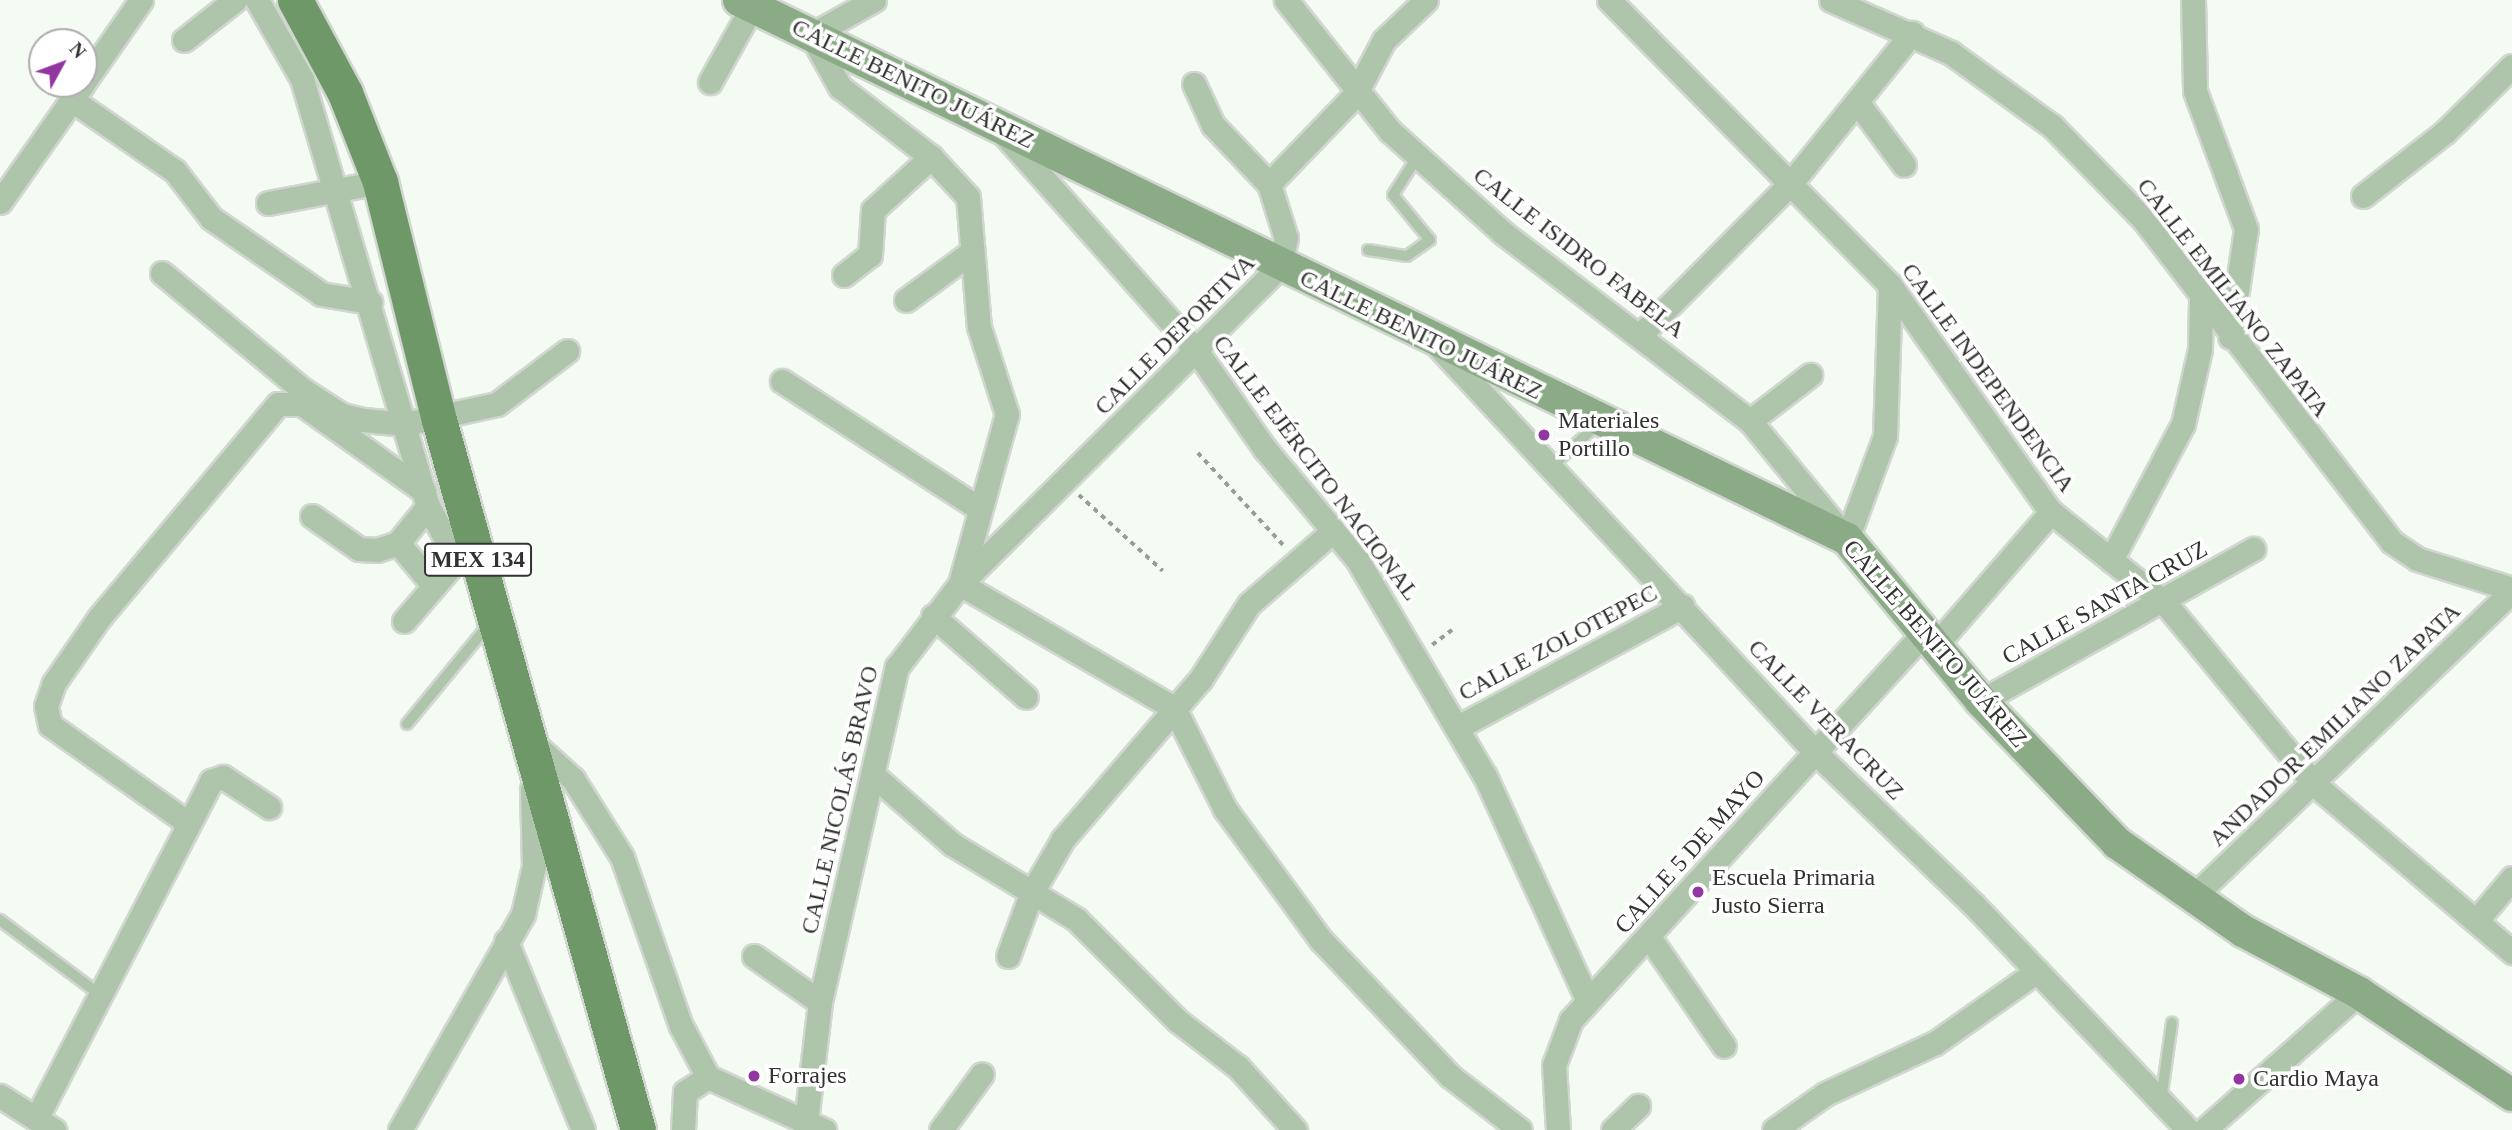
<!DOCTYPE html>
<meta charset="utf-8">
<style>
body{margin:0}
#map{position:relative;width:2512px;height:1130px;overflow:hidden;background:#f4fbf3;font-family:"Times New Roman",serif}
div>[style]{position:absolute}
.path>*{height:3.5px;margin-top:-1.75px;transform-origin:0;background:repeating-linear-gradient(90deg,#999d98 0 5px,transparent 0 10px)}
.roads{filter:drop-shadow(2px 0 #d1d7d0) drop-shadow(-2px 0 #d1d7d0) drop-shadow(0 2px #d1d7d0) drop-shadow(0 -2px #d1d7d0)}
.service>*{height:10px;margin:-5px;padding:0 5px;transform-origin:5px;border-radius:5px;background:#aec5ab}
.minor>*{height:23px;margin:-11.5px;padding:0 11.5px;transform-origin:11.5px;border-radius:11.5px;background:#aec5ab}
.secondary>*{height:32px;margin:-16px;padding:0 16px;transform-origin:16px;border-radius:16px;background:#8aab85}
.primary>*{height:35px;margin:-17.5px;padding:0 17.5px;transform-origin:17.5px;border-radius:17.5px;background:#6f9869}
.dots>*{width:19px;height:19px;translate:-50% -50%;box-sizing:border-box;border:4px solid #fff;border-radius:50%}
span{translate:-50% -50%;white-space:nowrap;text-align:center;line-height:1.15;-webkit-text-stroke:7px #fff;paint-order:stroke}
.shield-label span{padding:2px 5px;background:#fff;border:2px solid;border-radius:5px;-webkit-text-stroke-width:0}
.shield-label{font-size:23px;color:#313330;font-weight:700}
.street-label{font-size:24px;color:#313330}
.poi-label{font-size:24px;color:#313330}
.left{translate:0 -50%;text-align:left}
.north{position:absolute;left:28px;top:28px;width:70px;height:70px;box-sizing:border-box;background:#fff;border:2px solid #adadac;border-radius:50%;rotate:49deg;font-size:19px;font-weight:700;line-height:28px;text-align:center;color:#313330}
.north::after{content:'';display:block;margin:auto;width:24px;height:32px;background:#9237a2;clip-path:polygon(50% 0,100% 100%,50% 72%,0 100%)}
</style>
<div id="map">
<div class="path">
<div style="left:1198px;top:453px;width:127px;rotate:47.2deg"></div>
<div style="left:1079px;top:495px;width:113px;rotate:42.1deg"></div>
<div style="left:1432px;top:645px;width:25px;rotate:-37deg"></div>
</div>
<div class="roads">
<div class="service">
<div style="left:1368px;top:250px;width:39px;rotate:9deg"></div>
<div style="left:1407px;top:256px;width:28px;rotate:-35deg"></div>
<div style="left:1430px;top:240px;width:58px;rotate:-129.4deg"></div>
<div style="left:1393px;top:195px;width:46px;rotate:-57.3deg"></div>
<div style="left:1552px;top:466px;width:64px;rotate:-42.5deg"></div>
<div style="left:407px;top:724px;width:131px;rotate:-50.6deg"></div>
<div style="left:0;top:920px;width:127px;rotate:36.7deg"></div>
<div style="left:2161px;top:1100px;width:78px;rotate:-81.9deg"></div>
</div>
<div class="minor">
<div style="left:257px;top:0;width:91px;rotate:60.3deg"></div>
<div style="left:302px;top:79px;width:445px;rotate:73.6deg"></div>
<div style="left:428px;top:506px;width:42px;rotate:61.6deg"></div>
<div style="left:448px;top:543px;width:43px;rotate:39.3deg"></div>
<div style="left:874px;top:0;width:72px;rotate:150.9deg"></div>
<div style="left:811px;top:35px;width:60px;rotate:60.9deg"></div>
<div style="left:840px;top:87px;width:115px;rotate:37.6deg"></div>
<div style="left:931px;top:157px;width:54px;rotate:47.2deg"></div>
<div style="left:968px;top:197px;width:130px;rotate:85.2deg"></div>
<div style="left:979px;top:327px;width:91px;rotate:72.2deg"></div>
<div style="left:1007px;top:414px;width:176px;rotate:105.5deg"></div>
<div style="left:1286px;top:0;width:167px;rotate:51.6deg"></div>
<div style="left:1390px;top:131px;width:151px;rotate:42deg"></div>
<div style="left:1502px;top:232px;width:312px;rotate:37.3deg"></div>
<div style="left:1750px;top:421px;width:153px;rotate:50.6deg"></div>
<div style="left:1847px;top:539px;width:110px;rotate:-69.7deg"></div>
<div style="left:1885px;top:436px;width:151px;rotate:-88.1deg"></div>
<div style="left:1609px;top:0;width:400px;rotate:45.4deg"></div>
<div style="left:1890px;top:285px;width:278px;rotate:54.7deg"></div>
<div style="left:2051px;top:512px;width:146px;rotate:38.6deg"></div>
<div style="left:2165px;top:603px;width:234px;rotate:50.5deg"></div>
<div style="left:2314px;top:784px;width:260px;rotate:40.3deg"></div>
<div style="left:1831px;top:0;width:131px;rotate:23.8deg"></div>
<div style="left:1951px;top:53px;width:125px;rotate:35.9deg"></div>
<div style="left:2052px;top:126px;width:132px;rotate:45.6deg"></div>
<div style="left:2144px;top:220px;width:406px;rotate:52.4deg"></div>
<div style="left:2392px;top:542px;width:30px;rotate:34deg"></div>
<div style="left:2417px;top:559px;width:100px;rotate:17.5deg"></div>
<div style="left:2193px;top:0;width:91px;rotate:88.7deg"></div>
<div style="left:2195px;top:91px;width:147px;rotate:69.7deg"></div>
<div style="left:2246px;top:229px;width:109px;rotate:98.4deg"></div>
<div style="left:184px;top:40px;width:65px;rotate:-38.1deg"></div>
<div style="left:84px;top:82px;width:100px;rotate:-55.2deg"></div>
<div style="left:710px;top:82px;width:86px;rotate:-60.8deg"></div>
<div style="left:1194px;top:84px;width:45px;rotate:65.1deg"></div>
<div style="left:1213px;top:125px;width:81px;rotate:46.5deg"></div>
<div style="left:72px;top:100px;width:125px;rotate:34.6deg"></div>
<div style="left:175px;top:171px;width:59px;rotate:52.5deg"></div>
<div style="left:211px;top:218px;width:134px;rotate:34.6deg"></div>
<div style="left:321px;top:294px;width:50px;rotate:9.3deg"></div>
<div style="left:1858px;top:103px;width:77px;rotate:53.4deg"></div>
<div style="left:1003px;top:133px;width:294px;rotate:48.4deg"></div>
<div style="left:1198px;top:353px;width:117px;rotate:55.1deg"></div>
<div style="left:1265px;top:449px;width:143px;rotate:50.1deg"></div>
<div style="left:1357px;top:559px;width:252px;rotate:59.5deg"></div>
<div style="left:1485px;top:776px;width:247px;rotate:65.4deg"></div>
<div style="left:2363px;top:196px;width:104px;rotate:-38deg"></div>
<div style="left:2445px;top:132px;width:94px;rotate:-44.6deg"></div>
<div style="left:0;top:202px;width:144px;rotate:-54.9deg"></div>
<div style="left:268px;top:203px;width:114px;rotate:-10.6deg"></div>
<div style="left:162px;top:273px;width:183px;rotate:39.7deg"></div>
<div style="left:303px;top:390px;width:46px;rotate:32.7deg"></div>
<div style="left:342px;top:415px;width:23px;rotate:13deg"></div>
<div style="left:364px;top:420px;width:41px;rotate:5.6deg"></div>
<div style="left:405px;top:424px;width:94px;rotate:-12.3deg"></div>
<div style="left:497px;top:404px;width:88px;rotate:-37.1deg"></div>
<div style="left:844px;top:275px;width:33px;rotate:-38deg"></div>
<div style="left:870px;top:255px;width:45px;rotate:-86.2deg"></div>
<div style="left:873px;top:210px;width:79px;rotate:-42.4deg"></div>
<div style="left:906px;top:300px;width:79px;rotate:-36.3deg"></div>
<div style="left:1640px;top:335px;width:214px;rotate:-45.2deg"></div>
<div style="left:1791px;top:183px;width:193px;rotate:-51.1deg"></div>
<div style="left:1437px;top:345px;width:557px;rotate:47.11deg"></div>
<div style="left:1816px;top:753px;width:218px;rotate:43.9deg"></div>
<div style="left:1973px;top:904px;width:312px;rotate:46.4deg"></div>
<div style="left:782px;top:381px;width:234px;rotate:32.9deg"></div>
<div style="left:1750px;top:421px;width:76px;rotate:-37.5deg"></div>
<div style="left:312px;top:516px;width:57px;rotate:35.1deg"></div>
<div style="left:359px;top:549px;width:18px;rotate:3deg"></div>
<div style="left:377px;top:550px;width:22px;rotate:-18deg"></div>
<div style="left:398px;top:543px;width:48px;rotate:-51deg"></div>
<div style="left:398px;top:543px;width:56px;rotate:50.1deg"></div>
<div style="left:2111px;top:560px;width:154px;rotate:-62.1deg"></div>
<div style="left:2183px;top:424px;width:77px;rotate:-77.2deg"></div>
<div style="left:2200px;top:349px;width:49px;rotate:-88.8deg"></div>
<div style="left:960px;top:584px;width:247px;rotate:30.1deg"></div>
<div style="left:1174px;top:708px;width:113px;rotate:63.2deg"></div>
<div style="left:1225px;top:809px;width:162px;rotate:53.8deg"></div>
<div style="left:1321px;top:940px;width:187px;rotate:46.5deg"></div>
<div style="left:1450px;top:1076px;width:88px;rotate:37.6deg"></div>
<div style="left:933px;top:616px;width:123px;rotate:41.1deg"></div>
<div style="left:404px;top:621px;width:86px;rotate:-49.3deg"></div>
<div style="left:1934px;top:647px;width:179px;rotate:-49.1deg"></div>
<div style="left:1981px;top:701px;width:312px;rotate:-29.2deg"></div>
<div style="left:1458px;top:727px;width:255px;rotate:-28.3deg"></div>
<div style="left:531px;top:741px;width:57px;rotate:42.1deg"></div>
<div style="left:573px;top:779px;width:92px;rotate:57.9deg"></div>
<div style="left:622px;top:857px;width:179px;rotate:70.8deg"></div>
<div style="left:681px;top:1026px;width:58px;rotate:62.1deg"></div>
<div style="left:708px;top:1077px;width:128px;rotate:24.6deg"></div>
<div style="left:873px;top:775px;width:105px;rotate:41.1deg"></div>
<div style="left:952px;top:844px;width:145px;rotate:31.2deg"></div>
<div style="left:1076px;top:919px;width:144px;rotate:45deg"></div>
<div style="left:1178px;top:1021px;width:76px;rotate:37.5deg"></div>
<div style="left:1238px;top:1067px;width:85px;rotate:47.9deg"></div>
<div style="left:188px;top:823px;width:169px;rotate:-144.6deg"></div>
<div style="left:50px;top:725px;width:19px;rotate:-102deg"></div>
<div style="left:46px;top:706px;width:24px;rotate:-71deg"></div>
<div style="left:54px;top:683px;width:79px;rotate:-55.3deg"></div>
<div style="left:99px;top:618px;width:279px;rotate:-50.1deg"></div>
<div style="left:278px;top:404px;width:24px"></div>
<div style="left:302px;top:404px;width:150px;rotate:35.5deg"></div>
<div style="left:2194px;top:896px;width:441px;rotate:-43.8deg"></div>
<div style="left:2476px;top:921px;width:56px;rotate:-50.1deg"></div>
<div style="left:1649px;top:937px;width:132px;rotate:55.5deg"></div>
<div style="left:506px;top:941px;width:204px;rotate:67.8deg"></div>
<div style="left:754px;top:956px;width:80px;rotate:34.9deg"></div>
<div style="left:1008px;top:956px;width:66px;rotate:-69.6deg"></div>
<div style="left:1031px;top:894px;width:64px;rotate:-59.8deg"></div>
<div style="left:1063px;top:839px;width:210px;rotate:-49.3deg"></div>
<div style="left:1200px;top:680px;width:90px;rotate:-57.2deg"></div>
<div style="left:1249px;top:604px;width:111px;rotate:-41deg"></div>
<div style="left:0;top:1096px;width:64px;rotate:32.2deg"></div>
<div style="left:36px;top:1119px;width:381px;rotate:-62.6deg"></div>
<div style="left:211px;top:781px;width:13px;rotate:-18deg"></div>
<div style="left:223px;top:777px;width:55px;rotate:33.1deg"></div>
<div style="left:400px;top:1130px;width:249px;rotate:-60.3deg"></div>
<div style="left:523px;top:914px;width:49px;rotate:-77.1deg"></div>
<div style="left:534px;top:866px;width:77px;rotate:-91.5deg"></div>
<div style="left:683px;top:1130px;width:38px;rotate:-87deg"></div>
<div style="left:685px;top:1092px;width:27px;rotate:-33deg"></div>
<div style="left:805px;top:1130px;width:129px;rotate:-83.3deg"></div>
<div style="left:820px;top:1002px;width:344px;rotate:-77.1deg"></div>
<div style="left:897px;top:667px;width:104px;rotate:-52.8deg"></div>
<div style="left:960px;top:584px;width:451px;rotate:-44.8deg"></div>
<div style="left:1280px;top:266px;width:29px;rotate:-78deg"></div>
<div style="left:1286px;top:238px;width:57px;rotate:-107.5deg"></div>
<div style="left:1269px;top:184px;width:124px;rotate:-46deg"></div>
<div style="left:1355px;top:95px;width:62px;rotate:-62.2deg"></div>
<div style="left:1384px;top:40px;width:58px;rotate:-43.6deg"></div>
<div style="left:941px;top:1130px;width:69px;rotate:-53.8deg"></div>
<div style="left:1558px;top:1130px;width:65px;rotate:-93.5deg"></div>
<div style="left:1554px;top:1065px;width:48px;rotate:-69.3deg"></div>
<div style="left:1571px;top:1020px;width:522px;rotate:-47.64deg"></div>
<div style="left:1613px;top:1130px;width:35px;rotate:-44deg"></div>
<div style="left:1774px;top:1130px;width:62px;rotate:-35.2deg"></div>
<div style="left:1825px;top:1094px;width:121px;rotate:-24.9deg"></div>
<div style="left:1935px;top:1043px;width:125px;rotate:-35.2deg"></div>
<div style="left:2204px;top:1130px;width:207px;rotate:-41.5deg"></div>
</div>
<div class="secondary">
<div style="left:739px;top:0;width:1232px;rotate:25.94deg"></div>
<div style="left:1847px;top:539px;width:210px;rotate:50.4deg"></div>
<div style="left:1981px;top:701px;width:197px;rotate:46.2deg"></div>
<div style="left:2117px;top:843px;width:154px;rotate:34.9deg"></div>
<div style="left:2243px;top:931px;width:132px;rotate:28.1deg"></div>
<div style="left:2359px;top:993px;width:184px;rotate:33.7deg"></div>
</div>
<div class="primary">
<div style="left:295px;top:0;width:106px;rotate:61.7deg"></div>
<div style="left:345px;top:93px;width:96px;rotate:68.5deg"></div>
<div style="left:380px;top:182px;width:245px;rotate:76.1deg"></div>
<div style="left:439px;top:420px;width:737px;rotate:74.34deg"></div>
</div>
</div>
<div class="dots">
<div style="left:1544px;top:435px;background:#9237a2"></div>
<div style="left:1698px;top:892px;background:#9237a2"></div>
<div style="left:754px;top:1076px;background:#9237a2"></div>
<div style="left:2239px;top:1079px;background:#9237a2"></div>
</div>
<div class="shield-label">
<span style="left:478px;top:560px">MEX 134</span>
</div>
<div class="street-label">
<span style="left:913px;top:84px;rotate:26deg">CALLE BENITO JUÁREZ</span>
<span style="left:1579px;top:253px;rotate:38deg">CALLE ISIDRO FABELA</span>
<span style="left:2233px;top:298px;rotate:52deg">CALLE EMILIANO ZAPATA</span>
<span style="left:1175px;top:335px;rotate:-45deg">CALLE DEPORTIVA</span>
<span style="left:1421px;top:335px;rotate:26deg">CALLE BENITO JUÁREZ</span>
<span style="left:1988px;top:378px;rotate:54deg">CALLE INDEPENDENCIA</span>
<span style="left:1316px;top:468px;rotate:53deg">CALLE EJÉRCITO NACIONAL</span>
<span style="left:2105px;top:603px;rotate:-29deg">CALLE SANTA CRUZ</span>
<span style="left:1558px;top:643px;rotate:-28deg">CALLE ZOLOTEPEC</span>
<span style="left:1935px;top:644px;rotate:49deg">CALLE BENITO JUÁREZ</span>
<span style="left:1826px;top:720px;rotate:46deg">CALLE VERACRUZ</span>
<span style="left:2335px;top:725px;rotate:-44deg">ANDADOR EMILIANO ZAPATA</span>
<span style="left:840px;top:800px;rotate:-77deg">CALLE NICOLÁS BRAVO</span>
<span style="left:1690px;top:852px;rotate:-48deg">CALLE 5 DE MAYO</span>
</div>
<div class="poi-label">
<span class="left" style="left:1558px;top:435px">Materiales<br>Portillo</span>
<span class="left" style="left:1712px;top:892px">Escuela Primaria<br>Justo Sierra</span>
<span class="left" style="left:768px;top:1076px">Forrajes</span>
<span class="left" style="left:2253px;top:1079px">Cardio Maya</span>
</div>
<div class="north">N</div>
</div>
